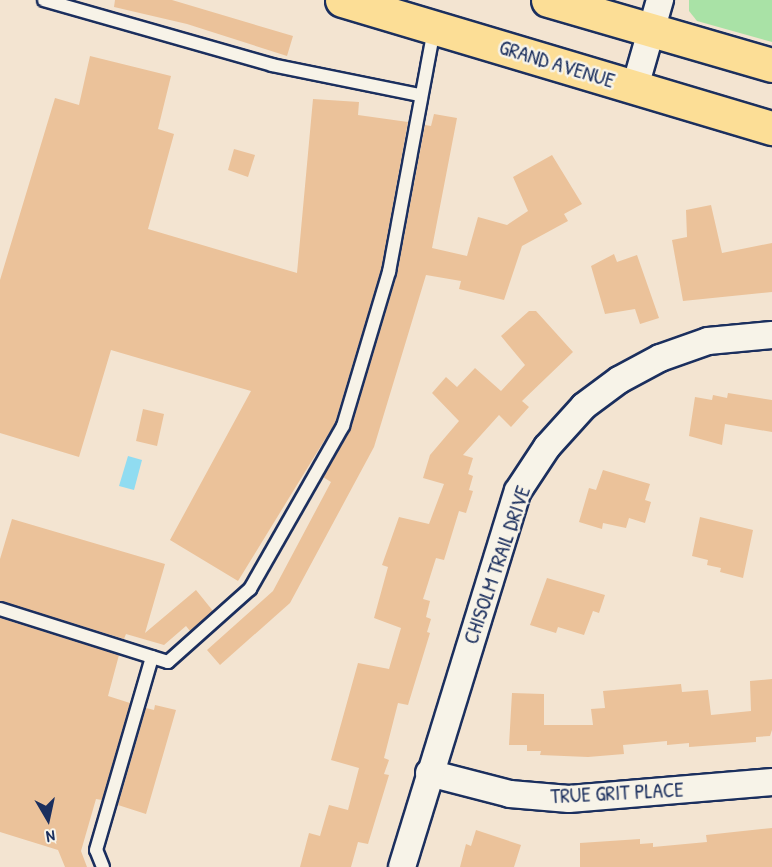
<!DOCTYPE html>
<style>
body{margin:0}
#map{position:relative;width:772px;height:867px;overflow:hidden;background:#f3e4d1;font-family:"Patrick Hand",sans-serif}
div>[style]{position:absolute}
.green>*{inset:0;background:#a9e2a6}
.water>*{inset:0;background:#90dcf1}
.building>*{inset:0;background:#ebc29a}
.roads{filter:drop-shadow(2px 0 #1b2f5e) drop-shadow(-2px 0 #1b2f5e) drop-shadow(0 2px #1b2f5e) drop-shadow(0 -2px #1b2f5e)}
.service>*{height:12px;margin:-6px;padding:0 6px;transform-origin:6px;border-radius:6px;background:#f7f3e8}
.minor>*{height:26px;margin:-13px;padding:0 13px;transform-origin:13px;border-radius:13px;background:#f7f3e8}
.primary>*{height:33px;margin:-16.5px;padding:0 16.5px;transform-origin:16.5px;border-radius:16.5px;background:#fcde96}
span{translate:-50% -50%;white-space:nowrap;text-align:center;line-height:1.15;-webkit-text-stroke:5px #f7f3e8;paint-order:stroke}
.street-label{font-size:21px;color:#1b2f5e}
.north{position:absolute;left:18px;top:789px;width:60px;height:60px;-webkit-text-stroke:4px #f7f3e8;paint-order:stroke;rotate:171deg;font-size:16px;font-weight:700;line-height:24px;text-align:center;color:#1b2f5e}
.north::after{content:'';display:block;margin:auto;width:21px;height:27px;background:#1b2f5e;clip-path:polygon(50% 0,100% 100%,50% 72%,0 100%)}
</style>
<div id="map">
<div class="green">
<div style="clip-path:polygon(689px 0,772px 0,772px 42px,697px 21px,689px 11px)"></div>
</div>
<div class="water">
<div style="clip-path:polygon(128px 456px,142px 460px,134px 490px,119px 486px)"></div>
</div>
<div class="building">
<div style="clip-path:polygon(115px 0,172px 0,293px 36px,287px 56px,187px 24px,114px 7px)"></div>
<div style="clip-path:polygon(90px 56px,171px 76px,158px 129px,174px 134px,148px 229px,297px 273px,313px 99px,359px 102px,358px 115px,408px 122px,381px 270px,335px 423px,238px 581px,170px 540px,251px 391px,111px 350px,79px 457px,0 433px,0 280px,55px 98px,79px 105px)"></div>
<div style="clip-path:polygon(434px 114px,457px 118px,432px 248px,467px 256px,478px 217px,507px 225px,528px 211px,513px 177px,552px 155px,582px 204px,564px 214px,568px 221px,522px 246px,504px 300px,459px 289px,461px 281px,426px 275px,374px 447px,290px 603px,220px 665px,207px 650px,273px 591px,331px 482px,323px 477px,351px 428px,397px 274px,425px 125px,431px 126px)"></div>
<div style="clip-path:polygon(234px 149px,255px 155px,248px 177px,228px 170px)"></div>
<div style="clip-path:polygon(711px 205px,722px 253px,772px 243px,772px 292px,683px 301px,672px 240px,687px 237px,686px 210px)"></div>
<div style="clip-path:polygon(614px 254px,617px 262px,637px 255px,659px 318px,640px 324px,635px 309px,605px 314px,591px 266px)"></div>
<div style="clip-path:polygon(529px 311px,536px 311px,573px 352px,522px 401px,529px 407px,511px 427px,499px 415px,463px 455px,473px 458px,468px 474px,473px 476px,469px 490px,473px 491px,466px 513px,459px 511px,444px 560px,436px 558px,423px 599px,430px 601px,426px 617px,431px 619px,427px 632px,430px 633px,408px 705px,398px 703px,384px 758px,389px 760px,384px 774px,389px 775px,368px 844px,358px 842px,351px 867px,300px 867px,309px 833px,320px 836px,329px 805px,348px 810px,359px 768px,331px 760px,358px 663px,389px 669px,401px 628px,374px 618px,388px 567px,382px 565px,399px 517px,429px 524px,444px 484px,423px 478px,430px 455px,459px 421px,432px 393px,446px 377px,457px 387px,475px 368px,501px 391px,525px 365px,501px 336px)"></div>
<div style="clip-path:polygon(728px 393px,772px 400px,772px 432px,725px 424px,722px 445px,689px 436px,695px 397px,712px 400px,713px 395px,727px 398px)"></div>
<div style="clip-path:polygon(143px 409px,164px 414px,157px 446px,136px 441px)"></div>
<div style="clip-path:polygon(603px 470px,650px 484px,645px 500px,651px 502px,645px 523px,629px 518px,626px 528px,603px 523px,602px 529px,579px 522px,589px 488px,596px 490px)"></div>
<div style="clip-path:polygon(700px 517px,753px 530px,743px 578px,720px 572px,721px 568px,707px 565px,708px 560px,692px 556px)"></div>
<div style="clip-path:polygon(12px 519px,165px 564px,145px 633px,196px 590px,213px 611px,190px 631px,186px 626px,164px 645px,126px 634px,124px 639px,0 601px,0 559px)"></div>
<div style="clip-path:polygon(547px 578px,605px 595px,599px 613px,593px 611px,584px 635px,558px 627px,556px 633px,530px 625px)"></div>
<div style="clip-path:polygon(0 618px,119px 655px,108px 696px,130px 703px,102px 800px,96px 799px,81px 851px,87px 867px,65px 867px,58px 850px,0 832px)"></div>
<div style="clip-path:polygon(772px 679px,772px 730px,770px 736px,756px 737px,756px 742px,689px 747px,689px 743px,667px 745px,667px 741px,623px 745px,624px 754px,588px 757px,540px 755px,541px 751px,527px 751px,527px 745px,509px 745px,512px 693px,544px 694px,544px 725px,593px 725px,591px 709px,605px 708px,603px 691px,681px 684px,682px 692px,708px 690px,711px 715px,751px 711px,750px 681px)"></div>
<div style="clip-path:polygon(155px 705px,176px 710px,146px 814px,118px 805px,146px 708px,154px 710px)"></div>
<div style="clip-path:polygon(772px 828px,772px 867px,580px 867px,580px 843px,640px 839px,640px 844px,653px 843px,653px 847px,707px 842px,706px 835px)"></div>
<div style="clip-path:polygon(476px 830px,521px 845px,514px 867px,460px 867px,466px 844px,471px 846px)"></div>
</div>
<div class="roads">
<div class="service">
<div style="left:44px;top:0;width:237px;rotate:15.9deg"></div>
<div style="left:272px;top:65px;width:150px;rotate:11.5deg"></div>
<div style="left:0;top:609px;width:176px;rotate:17.5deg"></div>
<div style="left:168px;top:662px;width:110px;rotate:-41.7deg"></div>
<div style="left:250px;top:589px;width:188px;rotate:-60.3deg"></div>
<div style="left:343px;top:426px;width:161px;rotate:-73.4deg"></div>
<div style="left:389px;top:272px;width:246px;rotate:-79.5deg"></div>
<div style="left:103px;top:867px;width:18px;rotate:-112deg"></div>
<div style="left:96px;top:850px;width:201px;rotate:-73.8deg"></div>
</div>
<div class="minor">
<div style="left:635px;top:87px;width:91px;rotate:-74deg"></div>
<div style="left:429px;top:773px;width:84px;rotate:14.5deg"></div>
<div style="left:510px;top:794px;width:59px;rotate:4.8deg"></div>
<div style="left:569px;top:799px;width:204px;rotate:-4.8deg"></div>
<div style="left:402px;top:867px;width:393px;rotate:-72.9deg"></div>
<div style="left:518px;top:491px;width:53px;rotate:-56.6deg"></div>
<div style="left:547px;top:447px;width:55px;rotate:-47.9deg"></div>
<div style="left:584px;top:406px;width:44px;rotate:-36.6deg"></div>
<div style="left:619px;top:380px;width:47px;rotate:-28.2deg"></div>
<div style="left:660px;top:358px;width:51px;rotate:-19.5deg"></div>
<div style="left:708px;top:341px;width:64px;rotate:-5.4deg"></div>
</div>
<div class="primary">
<div style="left:342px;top:0;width:449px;rotate:16.6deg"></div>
<div style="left:548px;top:0;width:233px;rotate:16.2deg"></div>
</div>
</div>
<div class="street-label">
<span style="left:557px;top:64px;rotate:17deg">GRAND AVENUE</span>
<span style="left:497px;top:565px;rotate:-71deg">CHISOLM TRAIL DRIVE</span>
<span style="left:617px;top:793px;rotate:-3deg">TRUE GRIT PLACE</span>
</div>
<div class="north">N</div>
</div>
